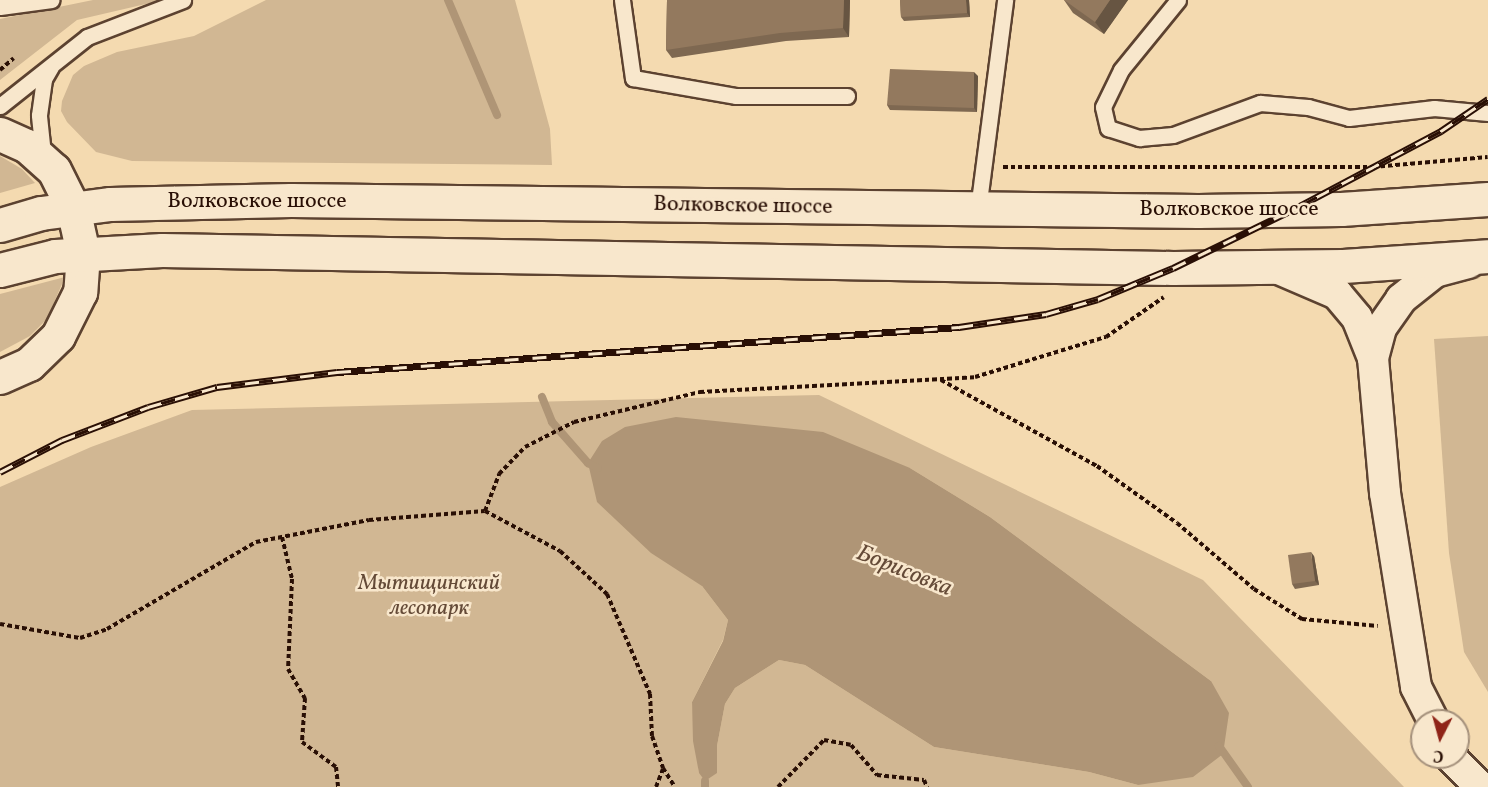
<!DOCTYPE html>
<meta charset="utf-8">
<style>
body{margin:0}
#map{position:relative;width:1488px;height:787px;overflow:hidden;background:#f4dab0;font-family:Vollkorn,serif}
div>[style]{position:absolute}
.green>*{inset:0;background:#d1b793}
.water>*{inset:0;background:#af9576}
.stream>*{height:8px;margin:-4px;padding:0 4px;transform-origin:4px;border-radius:4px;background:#af9576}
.path>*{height:4px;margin-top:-2px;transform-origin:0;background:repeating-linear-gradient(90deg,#290f05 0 4.5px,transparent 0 7.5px)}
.roads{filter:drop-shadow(2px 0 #5c4230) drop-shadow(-2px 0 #5c4230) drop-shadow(0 2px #5c4230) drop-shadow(0 -2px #5c4230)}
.service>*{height:15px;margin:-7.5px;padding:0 7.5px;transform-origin:7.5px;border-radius:7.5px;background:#f8e7cc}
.minor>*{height:30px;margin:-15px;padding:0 15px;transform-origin:15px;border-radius:15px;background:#f8e7cc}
.secondary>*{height:33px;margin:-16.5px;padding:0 16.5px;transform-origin:16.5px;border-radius:16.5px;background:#f8e7cc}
.rail>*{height:7px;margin-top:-3.5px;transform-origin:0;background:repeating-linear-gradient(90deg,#f8e7cc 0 14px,#290f05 0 28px);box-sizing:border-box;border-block:2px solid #290f05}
.wall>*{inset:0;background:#7e6851}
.shaded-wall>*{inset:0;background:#675542}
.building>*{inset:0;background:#93795e}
span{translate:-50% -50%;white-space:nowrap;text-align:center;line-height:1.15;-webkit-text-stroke:5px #f8e7cc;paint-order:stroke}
.street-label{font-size:22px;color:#290f05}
.park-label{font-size:22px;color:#644a37;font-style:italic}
.water-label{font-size:24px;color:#654b38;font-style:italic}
.north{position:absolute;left:1410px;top:709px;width:60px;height:60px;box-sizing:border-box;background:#f8e7cc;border:2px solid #a5917c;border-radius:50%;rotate:186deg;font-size:16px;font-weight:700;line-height:24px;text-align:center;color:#290f05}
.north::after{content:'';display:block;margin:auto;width:21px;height:27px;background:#8f2418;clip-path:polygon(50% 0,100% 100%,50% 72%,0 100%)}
</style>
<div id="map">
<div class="green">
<div style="clip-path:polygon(93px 0,163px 0,77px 20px,0 80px,0 19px)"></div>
<div style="clip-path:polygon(266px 0,515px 0,550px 129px,552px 165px,132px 161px,96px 152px,67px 122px,61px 111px,62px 101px,73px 75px,84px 66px,117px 52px,194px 36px)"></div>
<div style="clip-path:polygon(0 156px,22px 169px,35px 183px,0 193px)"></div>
<div style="clip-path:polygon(65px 277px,47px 319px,30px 336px,0 352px,0 294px)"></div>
<div style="clip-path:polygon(1488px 336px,1488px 692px,1464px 652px,1449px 553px,1434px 339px)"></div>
<div style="clip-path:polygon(evenodd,819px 395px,1203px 580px,1404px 787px,0 787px,0 487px,91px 447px,192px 410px,819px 395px,910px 468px,990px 517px,1211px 681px,1138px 785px,1089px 772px,934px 747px,805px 665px,779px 660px,735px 688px,725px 704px,717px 746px,717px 773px,699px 773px,692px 702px,723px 640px,728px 620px,702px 586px,910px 468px)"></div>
</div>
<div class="water">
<div style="clip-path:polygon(676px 417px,823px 432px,910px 468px,990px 517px,1211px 681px,1229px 713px,1223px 754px,1193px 777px,1138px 785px,1089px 772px,934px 747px,805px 665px,779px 660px,735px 688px,725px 704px,717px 746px,717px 773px,705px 781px,699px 773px,693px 741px,692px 702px,723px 641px,728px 620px,702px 586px,651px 553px,597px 502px,588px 463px,602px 441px,625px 427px)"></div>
</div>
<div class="stream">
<div style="left:448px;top:0;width:125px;rotate:66.9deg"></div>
<div style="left:542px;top:397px;width:27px;rotate:68deg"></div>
<div style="left:552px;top:422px;width:55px;rotate:48.7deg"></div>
<div style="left:588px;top:463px;width:11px;rotate:27deg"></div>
<div style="left:1219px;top:746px;width:50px;rotate:54.7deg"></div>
<div style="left:705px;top:787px;width:6px;rotate:-90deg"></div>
</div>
<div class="path">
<div style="left:0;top:70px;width:18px;rotate:-41deg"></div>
<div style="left:1003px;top:167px;width:370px"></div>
<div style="left:1373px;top:167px;width:115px;rotate:-5deg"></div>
<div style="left:941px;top:380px;width:178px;rotate:28.9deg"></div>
<div style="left:1097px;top:466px;width:98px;rotate:35.5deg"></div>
<div style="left:1177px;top:523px;width:101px;rotate:40.6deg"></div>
<div style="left:1254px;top:589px;width:57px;rotate:32deg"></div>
<div style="left:1302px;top:619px;width:76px;rotate:5.3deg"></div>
<div style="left:485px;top:511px;width:40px;rotate:-69deg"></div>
<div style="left:499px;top:474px;width:37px;rotate:-46deg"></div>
<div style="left:525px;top:447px;width:55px;rotate:-27deg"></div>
<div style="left:574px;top:422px;width:130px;rotate:-13.4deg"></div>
<div style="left:700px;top:392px;width:275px;rotate:-3.1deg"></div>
<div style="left:975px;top:377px;width:137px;rotate:-17deg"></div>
<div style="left:1106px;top:337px;width:70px;rotate:-34.6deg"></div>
<div style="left:282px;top:537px;width:43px;rotate:76.6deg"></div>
<div style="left:292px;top:579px;width:90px;rotate:92.5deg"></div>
<div style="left:288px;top:669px;width:34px;rotate:60deg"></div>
<div style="left:305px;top:698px;width:44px;rotate:93.9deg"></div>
<div style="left:302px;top:742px;width:42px;rotate:36.3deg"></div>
<div style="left:336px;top:767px;width:20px;rotate:84deg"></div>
<div style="left:0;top:624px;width:81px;rotate:9.9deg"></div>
<div style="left:80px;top:638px;width:28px;rotate:-18deg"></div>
<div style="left:107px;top:629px;width:173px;rotate:-30.3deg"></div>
<div style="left:256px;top:542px;width:115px;rotate:-11deg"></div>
<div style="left:369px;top:520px;width:116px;rotate:-4.4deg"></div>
<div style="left:485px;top:511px;width:85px;rotate:28.1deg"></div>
<div style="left:560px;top:551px;width:64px;rotate:42.5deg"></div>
<div style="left:607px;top:594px;width:109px;rotate:66.7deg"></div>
<div style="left:650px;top:694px;width:42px;rotate:87.3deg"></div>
<div style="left:652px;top:736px;width:34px;rotate:71deg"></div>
<div style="left:663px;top:768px;width:22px;rotate:58deg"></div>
<div style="left:656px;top:787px;width:19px;rotate:-69deg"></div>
<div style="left:778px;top:787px;width:66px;rotate:-45.6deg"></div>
<div style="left:824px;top:740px;width:27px;rotate:10deg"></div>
<div style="left:851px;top:745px;width:40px;rotate:49deg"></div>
<div style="left:877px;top:775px;width:47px;rotate:6.1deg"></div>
<div style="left:924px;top:780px;width:8px;rotate:67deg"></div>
</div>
<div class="roads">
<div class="service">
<div style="left:622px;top:0;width:79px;rotate:82deg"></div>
<div style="left:633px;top:78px;width:105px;rotate:9.9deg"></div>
<div style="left:736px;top:96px;width:111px"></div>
<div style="left:1178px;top:0;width:90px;rotate:129.2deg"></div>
<div style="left:1121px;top:70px;width:41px;rotate:115.9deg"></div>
<div style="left:1103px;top:107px;width:22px;rotate:77deg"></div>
<div style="left:1108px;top:128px;width:33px;rotate:18deg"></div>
<div style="left:1139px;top:138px;width:34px;rotate:-5deg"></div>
<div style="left:1173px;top:135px;width:93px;rotate:-20.2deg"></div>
<div style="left:1260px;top:103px;width:48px;rotate:4.8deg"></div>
<div style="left:1308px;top:107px;width:42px;rotate:15deg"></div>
<div style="left:1349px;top:118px;width:86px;rotate:-6.7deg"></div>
<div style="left:1434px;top:108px;width:54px;rotate:5.3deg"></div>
<div style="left:0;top:7px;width:52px;rotate:-7.7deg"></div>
<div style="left:0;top:106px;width:111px;rotate:-38.4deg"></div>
<div style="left:87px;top:37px;width:103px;rotate:-21.1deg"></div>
<div style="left:43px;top:154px;width:39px;rotate:-96deg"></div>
<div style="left:39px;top:115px;width:36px;rotate:-82deg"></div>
<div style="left:44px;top:79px;width:14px;rotate:-60deg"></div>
<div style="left:978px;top:209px;width:211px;rotate:-82.6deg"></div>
</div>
<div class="minor">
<div style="left:1274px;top:267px;width:69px;rotate:23.2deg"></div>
<div style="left:1337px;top:294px;width:31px;rotate:50deg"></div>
<div style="left:1357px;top:318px;width:43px;rotate:68.2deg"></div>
<div style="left:1373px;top:358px;width:136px;rotate:84.9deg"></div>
<div style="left:1385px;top:493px;width:196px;rotate:80.9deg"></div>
<div style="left:1416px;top:687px;width:38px;rotate:63deg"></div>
<div style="left:1373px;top:358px;width:31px;rotate:-75deg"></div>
<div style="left:1381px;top:328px;width:35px;rotate:-55deg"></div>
<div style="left:1401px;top:299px;width:43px;rotate:-38.5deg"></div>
<div style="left:1435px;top:272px;width:35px;rotate:-15deg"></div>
<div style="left:1451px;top:757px;width:42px;rotate:46deg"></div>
</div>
<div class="secondary">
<div style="left:0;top:134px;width:30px;rotate:24deg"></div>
<div style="left:27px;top:146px;width:36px;rotate:42deg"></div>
<div style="left:54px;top:170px;width:42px;rotate:63.4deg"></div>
<div style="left:73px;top:208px;width:46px;rotate:77.5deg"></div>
<div style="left:83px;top:253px;width:39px;rotate:94deg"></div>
<div style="left:80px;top:292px;width:49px;rotate:116.6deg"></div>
<div style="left:58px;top:336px;width:40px;rotate:136deg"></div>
<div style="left:29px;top:364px;width:32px;rotate:156deg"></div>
<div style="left:0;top:225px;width:43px;rotate:-16.3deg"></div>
<div style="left:41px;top:213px;width:70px;rotate:-7.4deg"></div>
<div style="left:110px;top:204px;width:181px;rotate:-1.3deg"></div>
<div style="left:291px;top:200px;width:907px;rotate:0.69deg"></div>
<div style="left:1198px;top:211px;width:143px;rotate:-0.8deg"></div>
<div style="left:1341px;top:209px;width:147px;rotate:-3.9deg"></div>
<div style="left:0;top:270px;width:57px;rotate:-14.3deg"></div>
<div style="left:55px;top:256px;width:107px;rotate:-3.2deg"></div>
<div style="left:162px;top:250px;width:1011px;rotate:1.02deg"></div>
<div style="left:1173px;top:268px;width:170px;rotate:-0.7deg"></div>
<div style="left:1343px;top:266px;width:145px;rotate:-3.9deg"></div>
</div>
</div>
<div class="rail">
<div style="left:0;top:472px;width:70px;rotate:-27.3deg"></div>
<div style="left:62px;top:440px;width:92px;rotate:-21deg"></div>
<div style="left:148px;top:407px;width:72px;rotate:-16.2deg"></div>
<div style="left:217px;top:387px;width:121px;rotate:-7.1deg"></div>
<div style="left:337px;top:372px;width:624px;rotate:-4.14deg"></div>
<div style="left:959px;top:327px;width:88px;rotate:-8.5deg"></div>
<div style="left:1046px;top:314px;width:54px;rotate:-16.1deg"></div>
<div style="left:1098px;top:299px;width:81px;rotate:-22.5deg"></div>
<div style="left:1173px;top:268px;width:132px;rotate:-26deg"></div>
<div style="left:1292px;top:210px;width:169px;rotate:-27.9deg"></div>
<div style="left:1441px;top:131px;width:57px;rotate:-34.2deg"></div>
</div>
<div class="wall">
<div style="clip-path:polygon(667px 0,850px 0,849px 37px,786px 41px,672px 58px,666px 50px)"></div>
<div style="clip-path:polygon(900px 0,969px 0,970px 17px,904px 21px,901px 17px)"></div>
<div style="clip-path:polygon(1064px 0,1128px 0,1104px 34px,1073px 13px)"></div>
<div style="clip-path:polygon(978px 76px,977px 112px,890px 110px,887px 105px)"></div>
<div style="clip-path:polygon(1314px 556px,1319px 585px,1295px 589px,1292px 584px)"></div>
</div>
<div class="shaded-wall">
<div style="clip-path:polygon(844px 0,850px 0,849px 37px,843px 28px)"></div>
<div style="clip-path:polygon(966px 0,969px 0,970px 17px,967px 13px)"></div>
<div style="clip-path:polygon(1110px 0,1128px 0,1104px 34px,1095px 22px)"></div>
<div style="clip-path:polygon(974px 72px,978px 76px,977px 112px,974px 108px)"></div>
<div style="clip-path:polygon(1311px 552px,1314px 556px,1319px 585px,1315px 581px)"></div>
</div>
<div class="building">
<div style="clip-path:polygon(667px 0,844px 0,843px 28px,780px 33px,666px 50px)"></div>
<div style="clip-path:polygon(900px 0,966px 0,967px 13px,901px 17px)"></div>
<div style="clip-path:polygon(1064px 0,1110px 0,1095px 22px)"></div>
<div style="clip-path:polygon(890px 69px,974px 72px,974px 108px,887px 105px)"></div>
<div style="clip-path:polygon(1311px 552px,1315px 581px,1292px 584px,1288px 555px)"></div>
</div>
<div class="street-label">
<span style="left:257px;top:202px">Волковское шоссе</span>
<span style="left:743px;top:206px;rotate:1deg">Волковское шоссе</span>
<span style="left:1229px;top:210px">Волковское шоссе</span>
</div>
<div class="park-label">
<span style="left:429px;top:596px">Мытищинский<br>лесопарк</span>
</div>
<div class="water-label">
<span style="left:904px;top:572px;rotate:22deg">Борисовка</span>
</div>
<div class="north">С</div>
</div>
